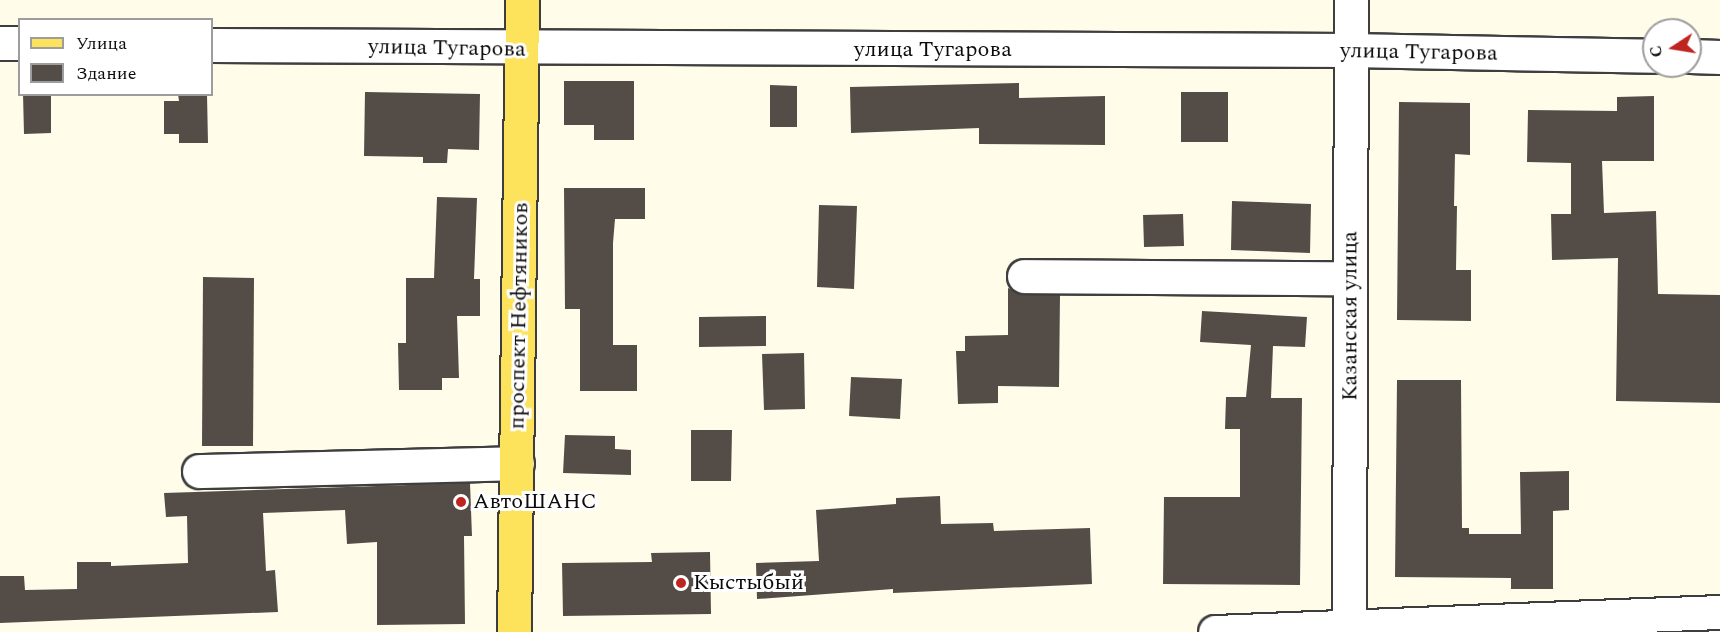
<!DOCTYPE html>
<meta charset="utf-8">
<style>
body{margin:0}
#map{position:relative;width:1720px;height:632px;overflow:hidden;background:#fffcea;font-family:Spectral,serif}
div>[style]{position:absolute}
.building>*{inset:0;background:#544d47}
.roads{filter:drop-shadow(2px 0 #3e3e3e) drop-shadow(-2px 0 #3e3e3e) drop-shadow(0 2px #3e3e3e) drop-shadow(0 -2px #3e3e3e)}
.minor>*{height:33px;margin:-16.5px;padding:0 16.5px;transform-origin:16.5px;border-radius:16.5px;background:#fff}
.major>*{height:33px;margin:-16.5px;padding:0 16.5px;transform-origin:16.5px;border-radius:16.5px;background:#fde25c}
.dots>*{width:16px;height:16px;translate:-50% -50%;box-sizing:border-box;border:3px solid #fff;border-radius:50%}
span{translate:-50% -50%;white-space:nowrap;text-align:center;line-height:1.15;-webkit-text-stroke:6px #fff;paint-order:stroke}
.street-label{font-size:22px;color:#0b0b0b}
.poi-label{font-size:22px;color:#0b0b0b}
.left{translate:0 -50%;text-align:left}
.legend{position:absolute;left:18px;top:18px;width:195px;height:78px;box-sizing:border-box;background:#fff;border:2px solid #9d9d9d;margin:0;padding:8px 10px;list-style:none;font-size:18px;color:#0b0b0b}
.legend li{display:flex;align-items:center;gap:12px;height:30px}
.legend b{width:30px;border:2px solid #9d9d9d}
.north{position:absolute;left:1642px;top:18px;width:60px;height:60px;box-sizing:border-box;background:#fff;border:2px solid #9d9d9d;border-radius:50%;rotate:258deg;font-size:16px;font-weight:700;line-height:24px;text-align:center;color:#0b0b0b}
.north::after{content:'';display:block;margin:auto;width:21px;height:27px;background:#bf2520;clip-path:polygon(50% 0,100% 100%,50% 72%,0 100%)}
</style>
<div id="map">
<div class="building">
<div style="clip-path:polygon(564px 81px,634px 81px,634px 140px,594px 140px,594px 125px,564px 125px)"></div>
<div style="clip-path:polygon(1019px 83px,1019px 98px,1105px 96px,1105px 145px,979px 144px,979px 128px,851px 133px,850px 87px)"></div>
<div style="clip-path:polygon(770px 85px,797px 86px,797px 127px,770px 127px)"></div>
<div style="clip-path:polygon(365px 92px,480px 94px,479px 150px,448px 149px,447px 163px,423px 163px,423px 157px,364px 156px)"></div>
<div style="clip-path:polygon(1181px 92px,1228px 92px,1228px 142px,1181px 142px)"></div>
<div style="clip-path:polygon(23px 94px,51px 94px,51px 133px,24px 134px)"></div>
<div style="clip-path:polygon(178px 94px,207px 94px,208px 143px,179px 143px,179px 134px,164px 134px,164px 101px,179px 101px)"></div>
<div style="clip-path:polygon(1654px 96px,1654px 161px,1602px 161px,1604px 213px,1656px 211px,1658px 294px,1720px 295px,1720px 403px,1616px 401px,1618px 258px,1552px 260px,1551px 214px,1571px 214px,1571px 163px,1527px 162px,1528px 110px,1617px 111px,1617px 97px)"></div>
<div style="clip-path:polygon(1399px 102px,1470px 103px,1470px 155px,1455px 154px,1454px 206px,1457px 206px,1456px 270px,1471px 270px,1471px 321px,1397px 320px)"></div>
<div style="clip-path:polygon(564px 188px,645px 188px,645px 219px,615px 219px,613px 243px,613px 345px,637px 345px,637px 391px,580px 391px,580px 309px,565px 309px)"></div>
<div style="clip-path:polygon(437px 197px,477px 198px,474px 279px,480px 279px,480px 316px,457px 316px,459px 378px,442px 378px,442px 390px,399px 390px,398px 343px,406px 343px,406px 278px,434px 278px)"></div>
<div style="clip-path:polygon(1232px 201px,1311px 204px,1310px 253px,1231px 250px)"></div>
<div style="clip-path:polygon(819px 205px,857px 206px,854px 289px,817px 287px)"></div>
<div style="clip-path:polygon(1183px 214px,1184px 246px,1144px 247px,1143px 215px)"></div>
<div style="clip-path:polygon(203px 277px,254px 278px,253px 446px,202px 446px)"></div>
<div style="clip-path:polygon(1008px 288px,1023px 295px,1060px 295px,1059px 387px,998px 386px,998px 403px,958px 404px,956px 351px,965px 351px,965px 336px,1008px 335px)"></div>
<div style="clip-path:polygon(1202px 311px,1307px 317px,1305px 347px,1273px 346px,1271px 398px,1302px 398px,1300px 585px,1163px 584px,1164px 497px,1240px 497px,1240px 429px,1225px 429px,1226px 397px,1246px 397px,1251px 345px,1200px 342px)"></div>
<div style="clip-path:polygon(766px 316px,766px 346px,699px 347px,699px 317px)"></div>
<div style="clip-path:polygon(804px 353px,805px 409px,764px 410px,762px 354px)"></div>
<div style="clip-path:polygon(851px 377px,902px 379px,900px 419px,849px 416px)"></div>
<div style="clip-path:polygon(1397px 380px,1461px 380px,1462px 528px,1469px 528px,1469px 534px,1521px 534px,1520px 472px,1569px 471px,1569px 510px,1553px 511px,1553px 589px,1511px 589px,1511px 578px,1395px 577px)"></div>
<div style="clip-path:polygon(691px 430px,732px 430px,731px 481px,691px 481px)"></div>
<div style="clip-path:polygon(565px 435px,615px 436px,615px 449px,631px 450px,631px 475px,563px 473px)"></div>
<div style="clip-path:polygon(470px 483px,472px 536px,464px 536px,465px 624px,377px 625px,377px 542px,347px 544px,345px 510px,263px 513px,266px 571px,275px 570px,278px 612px,0 623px,0 576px,24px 576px,25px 590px,77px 589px,77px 562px,111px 562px,111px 566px,188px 563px,187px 516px,166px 517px,164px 493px)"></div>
<div style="clip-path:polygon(940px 496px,941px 524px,993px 523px,994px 531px,1090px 528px,1092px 584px,893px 593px,893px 589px,757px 599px,756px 563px,819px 561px,816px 510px,896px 504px,896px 498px)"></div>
<div style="clip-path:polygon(710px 552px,711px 614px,563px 616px,562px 563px,652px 562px,651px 553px)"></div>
</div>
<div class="roads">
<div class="minor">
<div style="left:0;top:43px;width:20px"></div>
<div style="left:212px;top:45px;width:1138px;rotate:0.25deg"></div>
<div style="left:1350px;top:50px;width:304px;rotate:1.1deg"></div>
<div style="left:1690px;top:56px;width:30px;rotate:2deg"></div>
<div style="left:1024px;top:276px;width:326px;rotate:0.4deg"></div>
<div style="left:199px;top:471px;width:318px;rotate:-1.4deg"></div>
<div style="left:1215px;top:632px;width:505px;rotate:-2.27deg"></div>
<div style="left:1349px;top:632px;width:632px;rotate:-89.82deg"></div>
</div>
<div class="major">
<div style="left:514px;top:632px;width:632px;rotate:-89.27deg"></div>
</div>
</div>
<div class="dots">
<div style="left:461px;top:502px;background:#bf2520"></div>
<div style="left:681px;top:583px;background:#bf2520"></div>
</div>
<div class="street-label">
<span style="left:447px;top:48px;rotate:1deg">улица Тугарова</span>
<span style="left:933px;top:50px">улица Тугарова</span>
<span style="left:1419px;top:52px;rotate:1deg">улица Тугарова</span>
<span style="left:519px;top:316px;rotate:-89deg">проспект Нефтяников</span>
<span style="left:1350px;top:316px;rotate:-90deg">Казанская улица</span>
</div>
<div class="poi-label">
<span class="left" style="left:473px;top:502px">АвтоШАНС</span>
<span class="left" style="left:693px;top:583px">Кыстыбый</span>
</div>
<ul class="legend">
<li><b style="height:8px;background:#fde25c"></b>Улица</li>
<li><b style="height:16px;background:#544d47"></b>Здание</li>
</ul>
<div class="north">С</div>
</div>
